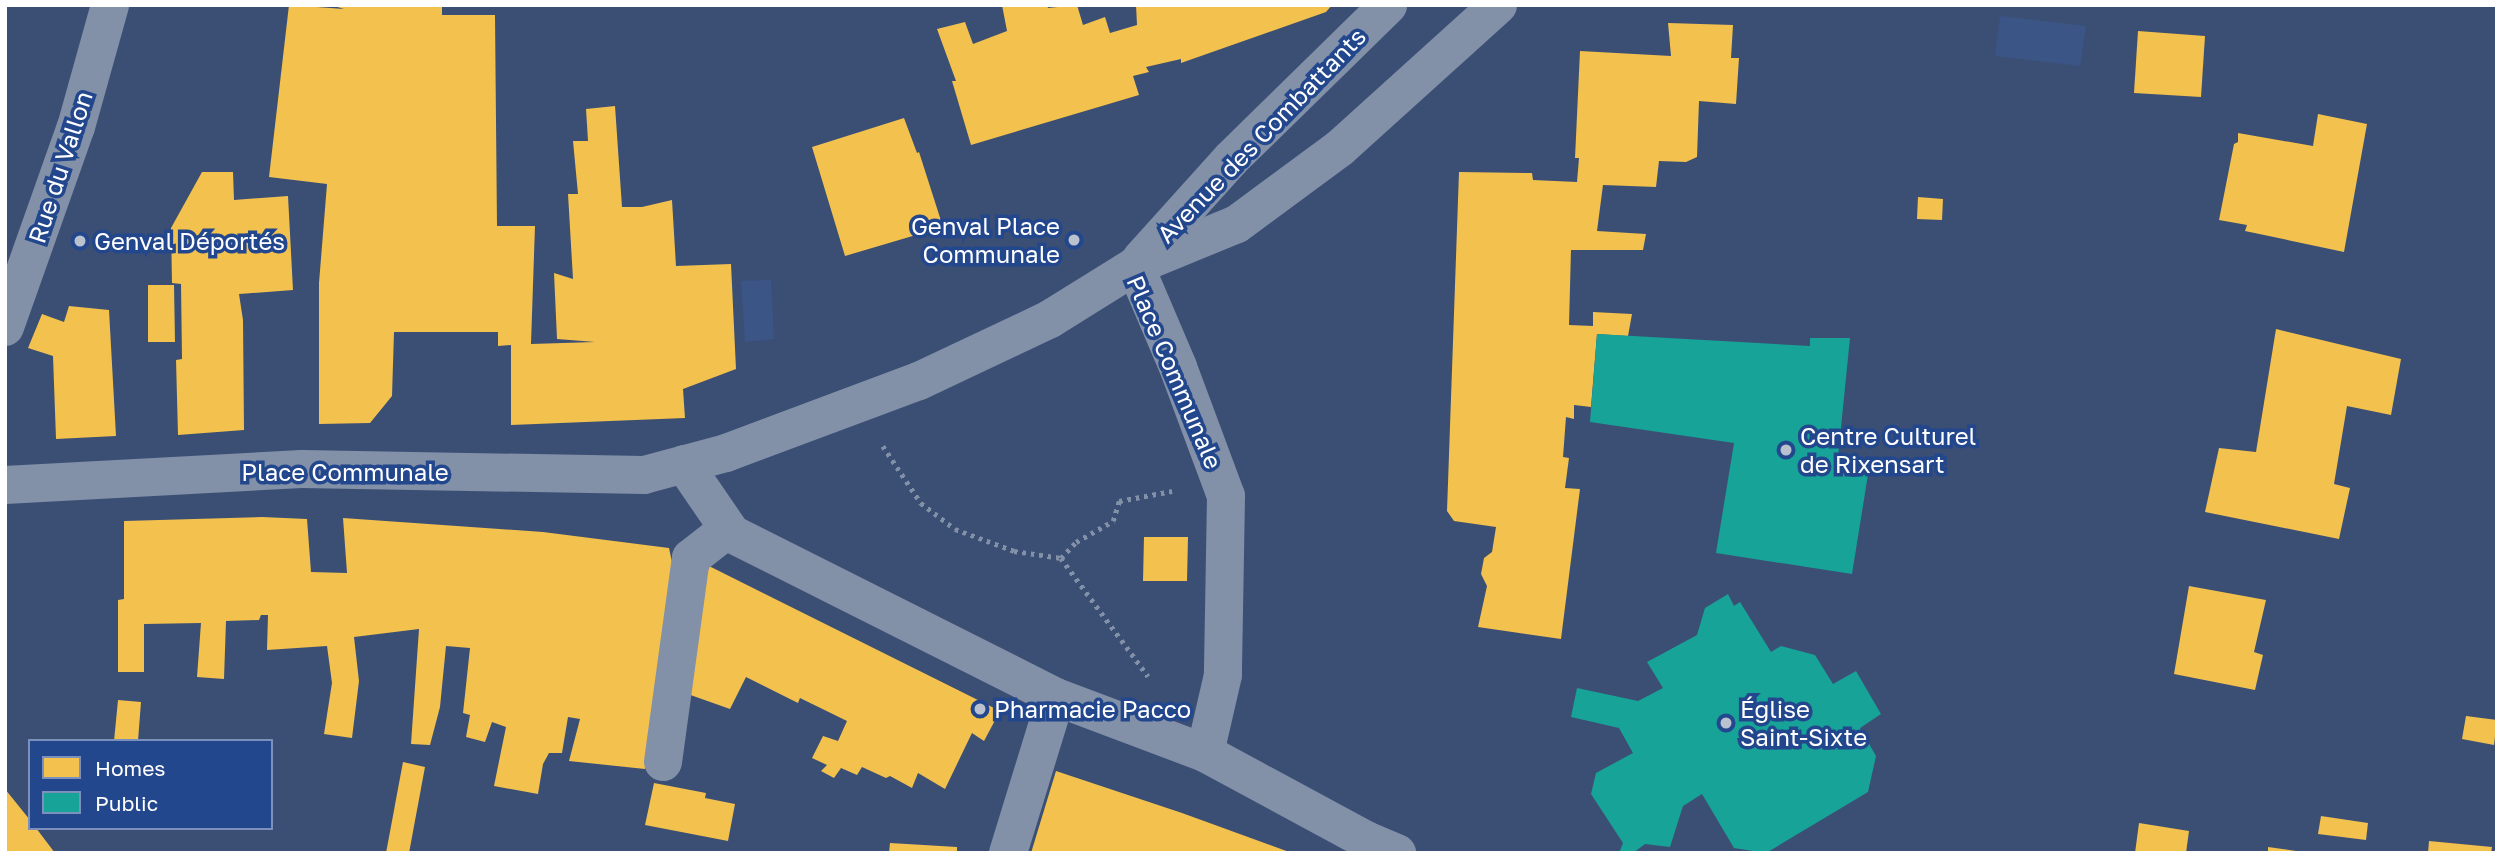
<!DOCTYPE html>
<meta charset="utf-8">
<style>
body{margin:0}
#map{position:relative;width:2502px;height:858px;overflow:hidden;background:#3b4f75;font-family:"Golos Text",sans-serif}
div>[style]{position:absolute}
.water>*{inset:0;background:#3c5587}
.homes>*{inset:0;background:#f2c14e}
.public>*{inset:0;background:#17a398}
.path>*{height:4.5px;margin-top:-2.25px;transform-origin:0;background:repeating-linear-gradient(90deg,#8290a8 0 3.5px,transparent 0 8.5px)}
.minor>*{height:38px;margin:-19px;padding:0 19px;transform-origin:19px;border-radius:19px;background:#8290a8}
.dots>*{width:19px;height:19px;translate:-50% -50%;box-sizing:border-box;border:4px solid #23478d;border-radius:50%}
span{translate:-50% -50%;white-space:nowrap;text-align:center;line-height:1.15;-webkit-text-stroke:7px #23478d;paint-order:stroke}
.street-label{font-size:24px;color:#fff}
.poi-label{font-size:24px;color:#fff}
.right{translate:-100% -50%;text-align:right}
.left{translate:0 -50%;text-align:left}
.frame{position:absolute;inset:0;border:7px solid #fff;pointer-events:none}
.legend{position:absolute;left:28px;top:739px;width:245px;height:91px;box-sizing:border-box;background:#23478d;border:2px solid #7b91bb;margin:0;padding:9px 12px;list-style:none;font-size:21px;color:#fff}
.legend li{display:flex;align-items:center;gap:14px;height:35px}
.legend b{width:35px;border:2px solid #7b91bb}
</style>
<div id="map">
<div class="water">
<div style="clip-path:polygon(2000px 16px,2086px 26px,2080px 66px,1995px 56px)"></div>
<div style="clip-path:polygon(771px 280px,774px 339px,745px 342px,741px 281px)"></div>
</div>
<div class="homes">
<div style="clip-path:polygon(289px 5px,344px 9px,331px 5px,442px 5px,442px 15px,495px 15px,497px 226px,535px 226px,531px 344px,595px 342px,557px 339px,554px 273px,573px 279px,568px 194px,578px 194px,573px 141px,588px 141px,586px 109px,615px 106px,622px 207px,642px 207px,672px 200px,676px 266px,731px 264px,736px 369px,683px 389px,685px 418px,511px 425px,511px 345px,498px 346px,498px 332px,394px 332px,392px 396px,370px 423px,319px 424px,319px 283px,327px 184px,269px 177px)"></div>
<div style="clip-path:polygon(1002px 5px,1047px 5px,1048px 8px,1077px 5px,1083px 25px,1105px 17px,1110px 33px,1137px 25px,1136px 5px,1332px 5px,1326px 12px,1181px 63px,1181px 59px,1146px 67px,1149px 72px,1133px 76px,1139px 95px,971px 145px,952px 81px,956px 81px,937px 29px,965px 22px,973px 44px,1007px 31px)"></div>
<div style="clip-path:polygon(1668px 23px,1733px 25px,1731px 58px,1739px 58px,1736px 104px,1699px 101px,1697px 157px,1686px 162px,1659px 161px,1656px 187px,1603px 185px,1597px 231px,1646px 234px,1643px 250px,1571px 250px,1569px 325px,1593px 326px,1593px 312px,1632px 314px,1628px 336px,1597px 334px,1591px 407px,1574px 405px,1574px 419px,1566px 417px,1563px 457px,1569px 458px,1565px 488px,1580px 489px,1561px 639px,1478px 627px,1487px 586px,1481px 574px,1484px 558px,1492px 552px,1496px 527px,1454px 521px,1447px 511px,1459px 172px,1532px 173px,1533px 180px,1577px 182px,1579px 158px,1575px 158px,1580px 51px,1671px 56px)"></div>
<div style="clip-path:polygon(2138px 31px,2205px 36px,2201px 97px,2134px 93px)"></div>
<div style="clip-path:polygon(2318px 114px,2367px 124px,2344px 252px,2245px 231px,2247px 225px,2219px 220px,2234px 144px,2238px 142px,2238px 133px,2313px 146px)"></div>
<div style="clip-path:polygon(904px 118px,917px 153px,919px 152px,943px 227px,845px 256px,812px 147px)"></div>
<div style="clip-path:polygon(202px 172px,233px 172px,234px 200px,288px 196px,293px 290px,239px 294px,243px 320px,244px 430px,178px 435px,176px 360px,182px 359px,181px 284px,172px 283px,171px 228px)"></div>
<div style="clip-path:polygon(1918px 197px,1943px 199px,1942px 220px,1917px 219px)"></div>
<div style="clip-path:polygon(148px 285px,174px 285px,175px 342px,148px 342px)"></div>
<div style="clip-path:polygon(69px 306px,109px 310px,116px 436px,56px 439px,53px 356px,28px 348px,42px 314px,64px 322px)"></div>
<div style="clip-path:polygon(2276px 329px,2401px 359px,2391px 415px,2347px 406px,2334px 484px,2350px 488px,2339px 539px,2205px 512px,2219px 448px,2256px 452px)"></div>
<div style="clip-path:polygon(262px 517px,307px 519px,311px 572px,347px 573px,343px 518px,543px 532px,669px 548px,672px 562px,645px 769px,569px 761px,580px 719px,568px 717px,562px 753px,549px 753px,543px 764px,538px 794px,494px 786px,506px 727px,492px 722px,485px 742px,466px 737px,470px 715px,463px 713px,470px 648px,446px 646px,440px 707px,430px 745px,411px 744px,419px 629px,354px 637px,359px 681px,352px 738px,324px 734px,332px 683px,327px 646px,267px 650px,268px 615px,261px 615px,259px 620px,226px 621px,224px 679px,197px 677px,201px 623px,144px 624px,144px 672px,118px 672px,118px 600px,124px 599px,124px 521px)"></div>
<div style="clip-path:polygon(1144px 537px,1188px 537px,1187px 581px,1143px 581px)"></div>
<div style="clip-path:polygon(709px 566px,1000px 711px,984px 741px,972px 733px,945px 789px,918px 773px,912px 788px,890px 776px,886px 778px,862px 767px,857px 775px,841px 768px,834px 778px,821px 771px,827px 765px,812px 758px,823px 736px,838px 741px,847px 721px,800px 698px,798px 703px,746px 677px,730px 709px,682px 692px)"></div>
<div style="clip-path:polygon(2189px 586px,2266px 600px,2254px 652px,2263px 655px,2255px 690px,2174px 674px)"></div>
<div style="clip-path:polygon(118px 700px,141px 702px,138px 741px,114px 741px)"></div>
<div style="clip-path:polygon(2466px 716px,2497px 720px,2494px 745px,2462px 739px)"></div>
<div style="clip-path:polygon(403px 762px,425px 767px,409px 853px,386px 853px)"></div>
<div style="clip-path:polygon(1056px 771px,1182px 813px,1292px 853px,1031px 853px)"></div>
<div style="clip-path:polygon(654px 783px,706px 793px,705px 798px,735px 804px,728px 841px,645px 825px)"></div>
<div style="clip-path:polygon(5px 789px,30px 820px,30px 828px,36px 828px,55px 853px,5px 853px)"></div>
<div style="clip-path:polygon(2321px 816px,2368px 823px,2366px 840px,2318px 834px)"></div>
<div style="clip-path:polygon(2139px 823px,2189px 831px,2186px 853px,2135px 853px)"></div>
<div style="clip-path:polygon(2429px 841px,2492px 847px,2491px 853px,2428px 853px)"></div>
<div style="clip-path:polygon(890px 843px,957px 847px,957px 853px,889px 853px)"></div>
<div style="clip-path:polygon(2268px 847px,2296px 851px,2296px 853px,2268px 853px)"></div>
</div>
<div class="public">
<div style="clip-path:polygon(1597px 334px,1810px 346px,1810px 338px,1850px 338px,1838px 457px,1870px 462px,1852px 574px,1716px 553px,1734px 443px,1590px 422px)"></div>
<div style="clip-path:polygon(1728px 594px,1734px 606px,1740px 602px,1771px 652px,1781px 646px,1815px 655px,1833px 684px,1856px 671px,1881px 714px,1860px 728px,1876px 756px,1868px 792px,1766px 853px,1734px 848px,1702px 794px,1683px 806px,1670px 847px,1645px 844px,1633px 853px,1619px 853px,1623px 843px,1591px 794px,1596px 773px,1633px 753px,1619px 728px,1571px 717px,1577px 688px,1638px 701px,1663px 688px,1647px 662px,1697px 635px,1705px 608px)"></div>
</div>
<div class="path">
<div style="left:883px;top:446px;width:69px;rotate:56.3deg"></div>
<div style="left:921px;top:503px;width:43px;rotate:37.4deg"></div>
<div style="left:955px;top:529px;width:63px;rotate:20.4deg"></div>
<div style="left:1014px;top:551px;width:48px;rotate:8.5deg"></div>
<div style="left:1061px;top:558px;width:22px;rotate:-47deg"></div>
<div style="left:1076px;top:542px;width:43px;rotate:-29.6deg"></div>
<div style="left:1113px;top:521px;width:21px;rotate:-73deg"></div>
<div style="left:1119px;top:501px;width:54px;rotate:-10.7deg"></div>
<div style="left:1061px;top:558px;width:147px;rotate:53.6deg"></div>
</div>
<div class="minor">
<div style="left:1141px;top:259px;width:135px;rotate:-48deg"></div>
<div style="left:1231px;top:159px;width:220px;rotate:-44.4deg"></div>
<div style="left:1135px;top:266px;width:110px;rotate:66.9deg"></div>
<div style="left:1178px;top:367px;width:138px;rotate:69.6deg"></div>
<div style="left:1226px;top:496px;width:179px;rotate:91deg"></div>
<div style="left:1223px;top:675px;width:80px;rotate:103deg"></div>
<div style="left:5px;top:327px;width:212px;rotate:-70.5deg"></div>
<div style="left:76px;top:127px;width:127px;rotate:-74.4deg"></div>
<div style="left:684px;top:464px;width:85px;rotate:55.6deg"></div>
<div style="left:732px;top:534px;width:363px;rotate:26.7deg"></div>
<div style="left:1056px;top:697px;width:159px;rotate:20.6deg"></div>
<div style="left:1205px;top:753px;width:183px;rotate:28.4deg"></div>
<div style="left:1366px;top:840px;width:34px;rotate:23deg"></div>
<div style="left:5px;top:485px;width:297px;rotate:-3.1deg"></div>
<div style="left:302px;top:469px;width:342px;rotate:1deg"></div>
<div style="left:644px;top:475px;width:85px;rotate:-15deg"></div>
<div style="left:726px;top:453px;width:206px;rotate:-20.5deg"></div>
<div style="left:919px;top:381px;width:145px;rotate:-25.3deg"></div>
<div style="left:1050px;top:319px;width:100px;rotate:-31.9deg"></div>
<div style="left:1135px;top:266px;width:110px;rotate:-22.4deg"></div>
<div style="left:1237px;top:224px;width:128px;rotate:-36.4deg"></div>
<div style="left:1340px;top:148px;width:213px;rotate:-42.1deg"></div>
<div style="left:663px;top:762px;width:206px;rotate:-82.2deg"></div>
<div style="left:691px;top:558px;width:47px;rotate:-38.1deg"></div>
<div style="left:1008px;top:853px;width:163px;rotate:-72.9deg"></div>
</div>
<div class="dots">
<div style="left:1074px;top:240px;background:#bac1cf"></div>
<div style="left:80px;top:241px;background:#bac1cf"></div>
<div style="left:1786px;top:450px;background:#bac1cf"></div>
<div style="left:980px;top:709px;background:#bac1cf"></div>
<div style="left:1726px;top:723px;background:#bac1cf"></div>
</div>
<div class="street-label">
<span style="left:1261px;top:135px;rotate:-46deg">Avenue des Combattants</span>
<span style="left:60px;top:167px;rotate:-72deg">Rue du Vallon</span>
<span style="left:1175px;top:372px;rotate:67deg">Place Communale</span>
<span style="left:345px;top:472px">Place Communale</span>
</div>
<div class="poi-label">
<span class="right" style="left:1060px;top:240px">Genval Place<br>Communale</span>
<span class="left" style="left:94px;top:241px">Genval Déportés</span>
<span class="left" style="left:1800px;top:450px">Centre Culturel<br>de Rixensart</span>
<span class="left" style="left:994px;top:709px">Pharmacie Pacco</span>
<span class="left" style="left:1740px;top:723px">Église<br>Saint-Sixte</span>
</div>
<div class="frame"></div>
<ul class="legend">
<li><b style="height:19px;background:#f2c14e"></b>Homes</li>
<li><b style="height:19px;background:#17a398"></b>Public</li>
</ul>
</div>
